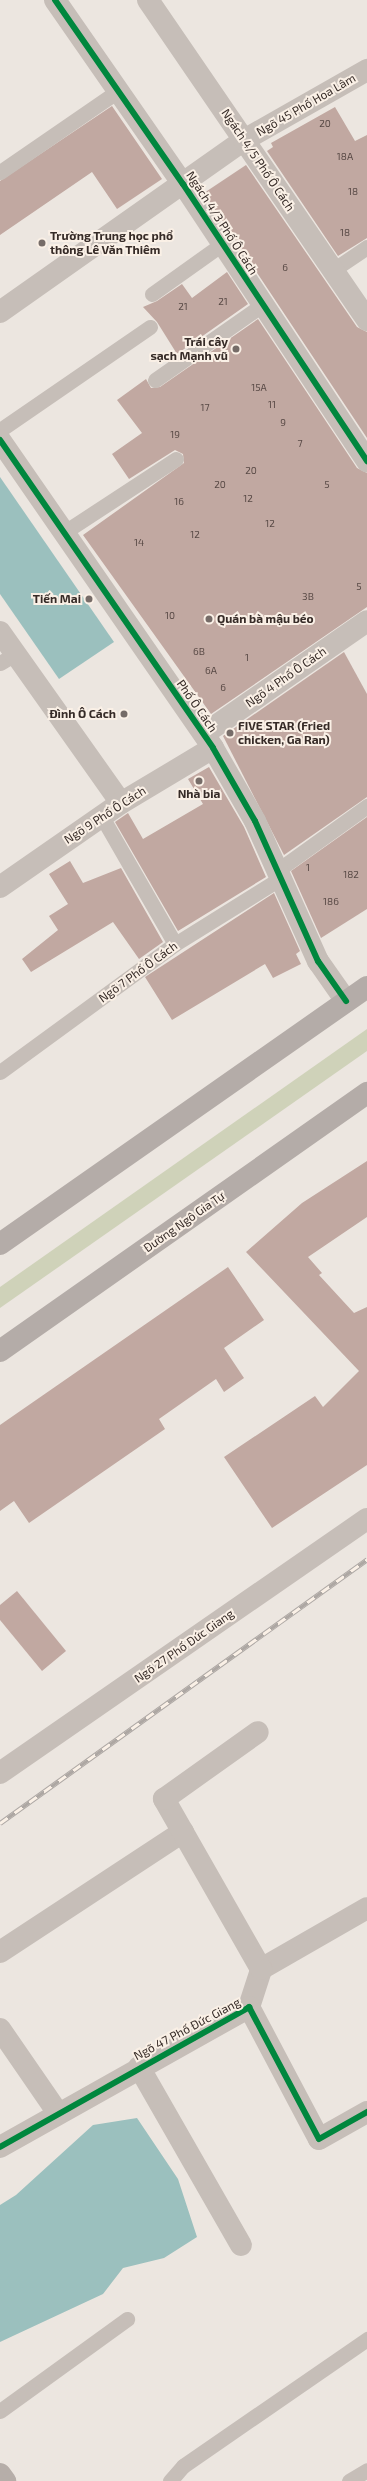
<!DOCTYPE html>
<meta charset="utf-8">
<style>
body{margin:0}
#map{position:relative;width:367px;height:2481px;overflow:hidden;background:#ece6e0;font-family:"Exo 2",sans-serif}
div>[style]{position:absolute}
.green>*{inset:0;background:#cfd2b9}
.water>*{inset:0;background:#9bc0be}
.building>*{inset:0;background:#c1a8a1}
.lane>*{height:15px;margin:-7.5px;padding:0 7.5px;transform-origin:7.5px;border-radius:7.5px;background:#c6beb8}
.street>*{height:22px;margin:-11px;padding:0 11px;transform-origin:11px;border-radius:11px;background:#c6beb8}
.secondary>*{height:22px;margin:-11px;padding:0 11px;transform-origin:11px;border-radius:11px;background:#b6aea9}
.primary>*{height:22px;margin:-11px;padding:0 11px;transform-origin:11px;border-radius:11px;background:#b4aca8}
.rail>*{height:4.5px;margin-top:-2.25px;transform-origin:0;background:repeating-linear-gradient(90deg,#faf0e6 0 9px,#ada7a3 0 18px);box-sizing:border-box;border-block:1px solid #ada7a3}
.cycleway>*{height:6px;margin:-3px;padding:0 3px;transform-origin:3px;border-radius:3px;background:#00873e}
.dots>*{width:11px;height:11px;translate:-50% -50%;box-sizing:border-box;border:2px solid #faf0e6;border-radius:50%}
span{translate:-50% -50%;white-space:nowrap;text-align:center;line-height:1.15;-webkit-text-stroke:4px #faf0e6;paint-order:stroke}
.number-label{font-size:10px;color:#594a46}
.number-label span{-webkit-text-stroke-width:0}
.street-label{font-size:12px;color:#362b27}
.poi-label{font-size:12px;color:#362b27;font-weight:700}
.left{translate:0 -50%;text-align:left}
.right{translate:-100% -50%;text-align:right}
</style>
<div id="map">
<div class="green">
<div style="clip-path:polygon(367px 1029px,367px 1051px,0 1308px,0 1287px)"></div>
</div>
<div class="water">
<div style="clip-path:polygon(0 477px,114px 642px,59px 679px,0 594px)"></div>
<div style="clip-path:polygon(137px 2118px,178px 2179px,197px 2237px,164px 2258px,123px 2268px,103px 2294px,0 2342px,0 2205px,16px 2195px,93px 2125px)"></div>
</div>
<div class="building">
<div style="clip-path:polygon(112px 106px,162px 179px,117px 209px,92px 172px,0 235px,0 181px)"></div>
<div style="clip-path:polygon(335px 107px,355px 141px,367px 135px,367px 238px,338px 256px,267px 151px,273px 147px,271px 143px)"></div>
<div style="clip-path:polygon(246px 165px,357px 327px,367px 332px,367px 438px,204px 193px)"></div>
<div style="clip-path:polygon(227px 272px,248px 304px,177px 354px,157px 322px,143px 307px,157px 301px,182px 284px,192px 298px)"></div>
<div style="clip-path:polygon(258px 319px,357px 468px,367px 473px,367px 607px,211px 714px,83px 535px,184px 463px,183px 454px,175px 450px,129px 479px,112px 454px,142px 433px,117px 400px,146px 379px,151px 388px,160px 387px)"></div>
<div style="clip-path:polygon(344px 652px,367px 694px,367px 797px,284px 855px,223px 736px)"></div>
<div style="clip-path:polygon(209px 767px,244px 827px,266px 877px,178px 931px,115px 822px,128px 813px,143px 839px,203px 804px,188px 779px)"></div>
<div style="clip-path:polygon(367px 817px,367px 909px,321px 938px,291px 871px)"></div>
<div style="clip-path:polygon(70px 861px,83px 883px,121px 868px,163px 942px,139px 959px,113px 922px,31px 972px,22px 959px,58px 930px,49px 916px,68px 904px,49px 874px)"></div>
<div style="clip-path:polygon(274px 893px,300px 951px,296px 954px,301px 964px,273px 978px,265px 964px,172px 1020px,145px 977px)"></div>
<div style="clip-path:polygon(367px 1161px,367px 1217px,308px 1257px,322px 1273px,319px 1275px,354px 1313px,367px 1307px,367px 1465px,272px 1528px,224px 1457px,315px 1396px,323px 1407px,359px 1371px,246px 1252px,302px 1203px)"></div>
<div style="clip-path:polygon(228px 1267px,264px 1320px,224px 1348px,244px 1378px,224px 1392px,216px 1379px,159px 1419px,165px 1429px,29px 1523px,14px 1501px,0 1511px,0 1425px)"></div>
<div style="clip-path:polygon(17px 1591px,66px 1651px,42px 1671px,0 1620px,0 1605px)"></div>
</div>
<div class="lane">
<div style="left:0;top:172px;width:143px;rotate:-34.5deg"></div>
<div style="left:333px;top:270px;width:41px;rotate:-34.1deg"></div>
<div style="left:152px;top:294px;width:86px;rotate:-35.5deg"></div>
<div style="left:155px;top:380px;width:131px;rotate:-35deg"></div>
<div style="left:0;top:430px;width:182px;rotate:-34.5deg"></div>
<div style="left:63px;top:533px;width:135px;rotate:-33.2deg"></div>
<div style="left:0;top:663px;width:17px;rotate:-31deg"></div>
<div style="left:102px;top:817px;width:146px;rotate:60.1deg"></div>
<div style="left:278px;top:870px;width:110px;rotate:-35.7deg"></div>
<div style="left:0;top:1072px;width:217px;rotate:-36.2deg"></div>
<div style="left:175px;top:944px;width:125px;rotate:-31.9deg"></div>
<div style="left:0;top:2411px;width:157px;rotate:-35.9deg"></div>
<div style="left:170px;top:2481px;width:20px;rotate:-49deg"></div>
<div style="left:183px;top:2466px;width:224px;rotate:-34.6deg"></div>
<div style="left:349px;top:2481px;width:21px;rotate:-31deg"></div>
</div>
<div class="street">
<div style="left:55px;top:0;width:224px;rotate:55.2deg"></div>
<div style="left:183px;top:184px;width:333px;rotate:56.4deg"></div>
<div style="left:148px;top:0;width:388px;rotate:55.6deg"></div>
<div style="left:0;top:312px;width:299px;rotate:-35.2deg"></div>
<div style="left:244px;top:140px;width:142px;rotate:-29.6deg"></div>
<div style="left:0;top:440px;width:374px;rotate:55.3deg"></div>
<div style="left:213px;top:748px;width:84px;rotate:60.1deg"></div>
<div style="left:255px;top:821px;width:154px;rotate:65.8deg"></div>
<div style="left:318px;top:961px;width:49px;rotate:55deg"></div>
<div style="left:0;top:632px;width:209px;rotate:54.7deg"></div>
<div style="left:204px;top:734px;width:198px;rotate:-34.7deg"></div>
<div style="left:0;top:887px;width:147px;rotate:-34.8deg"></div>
<div style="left:121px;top:803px;width:107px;rotate:-30.9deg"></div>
<div style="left:0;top:1773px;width:446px;rotate:-34.7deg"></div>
<div style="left:0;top:1952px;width:219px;rotate:-33.3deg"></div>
<div style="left:261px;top:1969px;width:122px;rotate:-29.9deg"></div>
<div style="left:249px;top:2007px;width:40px;rotate:-72deg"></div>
<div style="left:261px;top:1969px;width:196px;rotate:-119.7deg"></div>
<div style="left:164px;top:1799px;width:115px;rotate:-35.5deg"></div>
<div style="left:0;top:2029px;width:102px;rotate:55.4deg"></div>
<div style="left:139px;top:2067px;width:205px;rotate:60.2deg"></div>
<div style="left:0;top:2147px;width:286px;rotate:-29.3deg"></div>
<div style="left:249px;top:2007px;width:149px;rotate:62.1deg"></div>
<div style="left:319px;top:2139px;width:55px;rotate:-29.4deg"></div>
</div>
<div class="secondary">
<div style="left:0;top:2474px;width:9px;rotate:54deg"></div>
</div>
<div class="primary">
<div style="left:0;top:1244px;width:448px;rotate:-35deg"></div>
<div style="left:0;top:1351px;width:449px;rotate:-35.1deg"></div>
</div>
<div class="rail">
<div style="left:0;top:1823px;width:452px;rotate:-35.7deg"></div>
</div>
<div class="cycleway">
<div style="left:55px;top:0;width:224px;rotate:55.2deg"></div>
<div style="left:183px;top:184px;width:333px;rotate:56.4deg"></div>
<div style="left:0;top:440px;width:374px;rotate:55.3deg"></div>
<div style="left:213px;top:748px;width:84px;rotate:60.1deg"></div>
<div style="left:255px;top:821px;width:154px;rotate:65.8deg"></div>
<div style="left:318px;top:961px;width:49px;rotate:55deg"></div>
<div style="left:0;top:2147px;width:286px;rotate:-29.3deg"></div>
<div style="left:249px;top:2007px;width:149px;rotate:62.1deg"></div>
<div style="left:319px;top:2139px;width:55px;rotate:-29.4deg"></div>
</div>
<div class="dots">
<div style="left:42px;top:243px;background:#766c68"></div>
<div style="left:236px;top:349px;background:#766c68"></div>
<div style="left:89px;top:599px;background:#766c68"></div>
<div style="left:209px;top:619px;background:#766c68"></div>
<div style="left:124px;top:714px;background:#766c68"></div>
<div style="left:230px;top:733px;background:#766c68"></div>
<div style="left:199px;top:781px;background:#766c68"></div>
</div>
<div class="number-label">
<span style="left:325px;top:124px">20</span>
<span style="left:345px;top:157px">18A</span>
<span style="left:353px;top:192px">18</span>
<span style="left:345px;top:233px">18</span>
<span style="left:285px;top:268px">6</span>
<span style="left:223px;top:302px">21</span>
<span style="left:183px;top:307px">21</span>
<span style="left:259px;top:388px">15A</span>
<span style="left:272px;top:405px">11</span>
<span style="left:205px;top:408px">17</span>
<span style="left:283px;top:423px">9</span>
<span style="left:175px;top:435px">19</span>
<span style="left:300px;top:444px">7</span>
<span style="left:251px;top:471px">20</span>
<span style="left:220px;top:485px">20</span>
<span style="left:327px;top:485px">5</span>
<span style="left:248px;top:499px">12</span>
<span style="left:179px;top:502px">16</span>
<span style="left:270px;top:524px">12</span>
<span style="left:195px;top:535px">12</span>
<span style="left:139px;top:543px">14</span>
<span style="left:359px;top:587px">5</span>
<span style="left:308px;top:597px">3B</span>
<span style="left:170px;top:616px">10</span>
<span style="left:199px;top:652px">6B</span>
<span style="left:247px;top:658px">1</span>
<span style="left:211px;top:671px">6A</span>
<span style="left:223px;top:688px">6</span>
<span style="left:308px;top:868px">1</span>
<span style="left:351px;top:875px">182</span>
<span style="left:331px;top:902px">186</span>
</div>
<div class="street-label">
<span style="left:306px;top:105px;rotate:-30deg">Ngõ 45 Phố Hoa Lâm</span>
<span style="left:258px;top:160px;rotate:56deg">Ngách 4/5 Phố Ô Cách</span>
<span style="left:222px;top:223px;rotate:57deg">Ngách 4/3 Phố Ô Cách</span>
<span style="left:286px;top:677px;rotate:-35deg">Ngõ 4 Phố Ô Cách</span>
<span style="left:197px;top:706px;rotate:55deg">Phố Ô Cách</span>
<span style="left:105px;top:815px;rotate:-33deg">Ngõ 9 Phố Ô Cách</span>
<span style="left:138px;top:972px;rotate:-36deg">Ngõ 7 Phố Ô Cách</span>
<span style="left:184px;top:1222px;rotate:-35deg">Đường Ngô Gia Tự</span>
<span style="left:184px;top:1646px;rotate:-35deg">Ngõ 27 Phố Đức Giang</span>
<span style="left:187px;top:2029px;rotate:-28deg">Ngõ 47 Phố Đức Giang</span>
</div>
<div class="poi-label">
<span class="left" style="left:50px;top:243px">Trường Trung học phổ<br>thông Lê Văn Thiêm</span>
<span class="right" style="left:228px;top:349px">Trái cây<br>sạch Mạnh vũ</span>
<span class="right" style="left:81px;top:599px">Tiến Mai</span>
<span class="left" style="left:217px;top:619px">Quán bà mậu béo</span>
<span class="right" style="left:116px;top:714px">Đình Ô Cách</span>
<span class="left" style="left:238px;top:733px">FIVE STAR (Fried<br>chicken, Ga Ran)</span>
<span style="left:199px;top:794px">Nhà bia</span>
</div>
</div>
